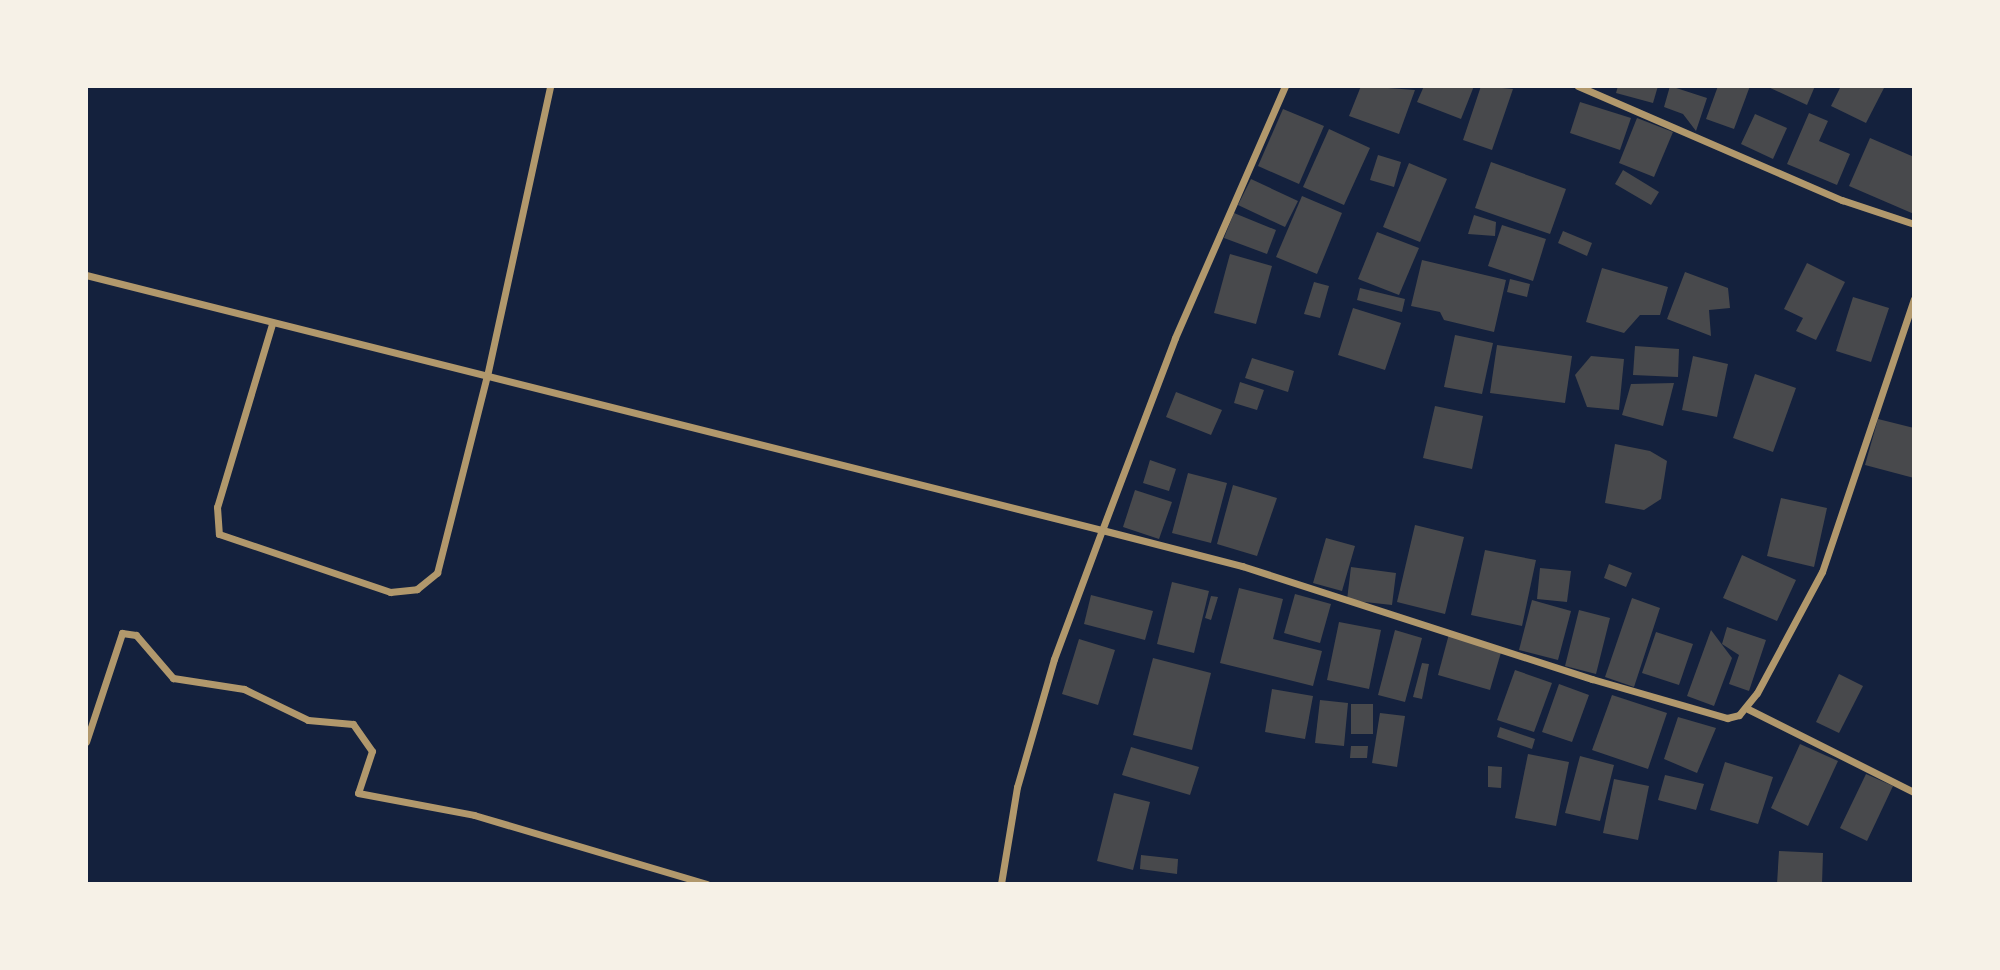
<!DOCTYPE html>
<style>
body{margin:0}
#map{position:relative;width:2000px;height:970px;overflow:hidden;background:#14213d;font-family:"Open Sans",sans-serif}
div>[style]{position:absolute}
.building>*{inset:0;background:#48494c}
.minor>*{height:7px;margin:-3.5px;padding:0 3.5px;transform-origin:3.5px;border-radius:3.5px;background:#b1986c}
span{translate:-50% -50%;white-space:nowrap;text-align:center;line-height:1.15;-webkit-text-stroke:6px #f6f1e7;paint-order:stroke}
.frame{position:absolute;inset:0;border:88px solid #f6f1e7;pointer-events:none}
</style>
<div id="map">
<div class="building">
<div style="clip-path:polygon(1361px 86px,1415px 90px,1399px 134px,1349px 116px)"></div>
<div style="clip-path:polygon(1424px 86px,1474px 86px,1461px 119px,1417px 102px)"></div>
<div style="clip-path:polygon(1481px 86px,1513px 89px,1492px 150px,1463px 140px)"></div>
<div style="clip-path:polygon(1618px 86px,1658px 86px,1653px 103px,1616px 93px)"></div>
<div style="clip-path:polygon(1670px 86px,1707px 98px,1696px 131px,1683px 114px,1664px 107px)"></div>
<div style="clip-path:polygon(1718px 86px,1750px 86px,1734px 129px,1706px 119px)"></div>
<div style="clip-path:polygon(1766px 86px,1815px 86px,1807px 105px)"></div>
<div style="clip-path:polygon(1841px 86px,1885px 86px,1866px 123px,1831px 106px)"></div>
<div style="clip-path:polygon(1580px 102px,1631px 118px,1620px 150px,1570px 133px)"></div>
<div style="clip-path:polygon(1283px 109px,1324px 126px,1299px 184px,1258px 166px)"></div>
<div style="clip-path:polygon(1809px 113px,1828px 121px,1819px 141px,1850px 154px,1837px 185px,1787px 164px)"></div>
<div style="clip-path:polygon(1755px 114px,1787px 128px,1773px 159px,1741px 144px)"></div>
<div style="clip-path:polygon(1637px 118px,1673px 132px,1654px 177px,1619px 163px)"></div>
<div style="clip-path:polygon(1329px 129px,1370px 148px,1344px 205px,1303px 187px)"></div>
<div style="clip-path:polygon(1870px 138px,1914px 157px,1914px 214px,1849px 186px)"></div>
<div style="clip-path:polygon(1378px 155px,1401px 162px,1394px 187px,1370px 180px)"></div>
<div style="clip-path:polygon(1491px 162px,1566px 189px,1550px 234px,1475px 208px)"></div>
<div style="clip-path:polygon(1409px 163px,1447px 179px,1420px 242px,1383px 227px)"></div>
<div style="clip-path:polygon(1623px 170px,1659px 192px,1651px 205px,1615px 184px)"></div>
<div style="clip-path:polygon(1251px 179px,1298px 201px,1285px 227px,1238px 205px)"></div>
<div style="clip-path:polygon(1302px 196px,1342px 213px,1317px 274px,1276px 257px)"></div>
<div style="clip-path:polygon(1234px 213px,1276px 230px,1267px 254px,1224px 238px)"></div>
<div style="clip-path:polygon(1474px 215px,1496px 222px,1495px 236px,1468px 234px)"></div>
<div style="clip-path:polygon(1502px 225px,1546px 239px,1533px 281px,1488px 266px)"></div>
<div style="clip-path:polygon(1563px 231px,1592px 243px,1587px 256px,1558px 243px)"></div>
<div style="clip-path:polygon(1377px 232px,1419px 248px,1399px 295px,1358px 279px)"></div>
<div style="clip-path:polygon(1230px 254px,1272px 266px,1256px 324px,1214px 313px)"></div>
<div style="clip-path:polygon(1422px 260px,1506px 280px,1494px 332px,1444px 320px,1440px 312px,1411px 306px)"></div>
<div style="clip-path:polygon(1807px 263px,1845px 282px,1816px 340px,1796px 331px,1803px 318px,1784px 309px)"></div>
<div style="clip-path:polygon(1602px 268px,1668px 287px,1660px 315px,1640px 315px,1624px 333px,1586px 322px)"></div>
<div style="clip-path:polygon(1685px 272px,1728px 288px,1730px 308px,1709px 310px,1711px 336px,1667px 319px)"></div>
<div style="clip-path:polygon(1510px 279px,1530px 284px,1527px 297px,1507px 292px)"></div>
<div style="clip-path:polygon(1314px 282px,1329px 286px,1320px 318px,1304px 314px)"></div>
<div style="clip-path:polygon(1360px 288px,1405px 299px,1402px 312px,1357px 300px)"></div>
<div style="clip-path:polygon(1853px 297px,1889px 308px,1871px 362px,1836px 351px)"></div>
<div style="clip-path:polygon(1353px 308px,1401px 323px,1385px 370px,1338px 355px)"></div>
<div style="clip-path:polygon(1455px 335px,1493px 343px,1482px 394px,1444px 387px)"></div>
<div style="clip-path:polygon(1497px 345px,1572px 356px,1565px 403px,1490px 393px)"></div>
<div style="clip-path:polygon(1635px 346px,1679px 349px,1678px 377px,1633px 375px)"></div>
<div style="clip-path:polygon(1591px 356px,1624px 359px,1619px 410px,1587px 407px,1575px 375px)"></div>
<div style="clip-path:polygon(1693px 356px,1728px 364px,1717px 417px,1682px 410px)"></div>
<div style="clip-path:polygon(1252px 358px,1294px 371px,1288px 392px,1245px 378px)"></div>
<div style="clip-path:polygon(1755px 374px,1796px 388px,1773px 452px,1733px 438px)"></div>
<div style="clip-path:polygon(1240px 382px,1264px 390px,1257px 410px,1234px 403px)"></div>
<div style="clip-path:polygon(1674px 383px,1663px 426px,1622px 415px,1631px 384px)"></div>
<div style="clip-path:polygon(1176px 392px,1222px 410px,1211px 435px,1166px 417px)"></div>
<div style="clip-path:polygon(1435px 406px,1483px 416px,1472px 469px,1423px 458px)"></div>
<div style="clip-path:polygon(1878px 419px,1914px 428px,1914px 478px,1865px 465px)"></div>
<div style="clip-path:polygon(1615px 444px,1650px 451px,1667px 461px,1661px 499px,1644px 510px,1605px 503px)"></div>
<div style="clip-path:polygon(1150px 460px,1176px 469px,1169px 491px,1143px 483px)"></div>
<div style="clip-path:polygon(1188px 473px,1227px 483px,1211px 543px,1172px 533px)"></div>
<div style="clip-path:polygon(1233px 485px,1277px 498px,1257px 556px,1217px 544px)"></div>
<div style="clip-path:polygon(1135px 490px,1172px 502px,1159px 539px,1123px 527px)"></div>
<div style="clip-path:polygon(1781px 498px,1827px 508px,1814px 567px,1767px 556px)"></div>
<div style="clip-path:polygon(1415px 525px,1464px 537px,1445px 614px,1397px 602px)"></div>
<div style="clip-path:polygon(1326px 538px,1355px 546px,1342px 591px,1313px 583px)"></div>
<div style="clip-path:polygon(1485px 550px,1536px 560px,1522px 626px,1471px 615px)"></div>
<div style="clip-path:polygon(1742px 555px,1796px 580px,1777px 621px,1723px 598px)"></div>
<div style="clip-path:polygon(1609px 564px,1632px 573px,1626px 587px,1604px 578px)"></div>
<div style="clip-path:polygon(1351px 567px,1396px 573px,1392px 605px,1347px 600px)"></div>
<div style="clip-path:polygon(1540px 568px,1571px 571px,1567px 602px,1537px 599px)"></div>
<div style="clip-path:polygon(1172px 582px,1209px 591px,1194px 653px,1157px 644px)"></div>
<div style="clip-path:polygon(1239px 588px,1283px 599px,1273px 639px,1322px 651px,1313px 686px,1220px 663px)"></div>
<div style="clip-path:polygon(1295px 594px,1331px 604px,1320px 643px,1284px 633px)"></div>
<div style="clip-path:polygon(1091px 595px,1153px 611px,1145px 640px,1084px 624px)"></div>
<div style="clip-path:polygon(1211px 596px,1218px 597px,1211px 620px,1205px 618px)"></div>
<div style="clip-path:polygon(1632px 598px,1660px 608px,1634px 687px,1605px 677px)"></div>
<div style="clip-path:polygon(1532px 600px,1571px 611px,1558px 660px,1519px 650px)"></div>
<div style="clip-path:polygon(1579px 610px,1610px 618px,1596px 674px,1565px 666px)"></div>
<div style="clip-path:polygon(1339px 622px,1381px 630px,1369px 689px,1327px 680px)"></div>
<div style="clip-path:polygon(1727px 627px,1766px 640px,1749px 691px,1729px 684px,1739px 655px,1722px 644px)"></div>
<div style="clip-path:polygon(1395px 630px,1422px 638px,1405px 702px,1378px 695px)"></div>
<div style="clip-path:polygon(1711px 630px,1732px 658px,1714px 706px,1687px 696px)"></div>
<div style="clip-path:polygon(1656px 632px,1693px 644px,1679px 685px,1642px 673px)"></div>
<div style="clip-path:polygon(1449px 634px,1502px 649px,1490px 690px,1438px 675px)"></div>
<div style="clip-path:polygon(1079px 639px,1115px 650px,1098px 705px,1062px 694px)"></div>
<div style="clip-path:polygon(1153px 658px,1211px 673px,1192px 750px,1133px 735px)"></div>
<div style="clip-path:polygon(1422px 663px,1429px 664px,1422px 699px,1413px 697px)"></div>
<div style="clip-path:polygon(1515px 670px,1552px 683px,1534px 732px,1497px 720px)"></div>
<div style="clip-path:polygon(1839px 674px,1863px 686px,1839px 733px,1816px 722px)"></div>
<div style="clip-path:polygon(1559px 684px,1589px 695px,1572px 742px,1542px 732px)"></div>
<div style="clip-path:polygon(1272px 689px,1313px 696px,1305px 739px,1265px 732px)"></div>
<div style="clip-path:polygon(1612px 695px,1667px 713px,1648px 769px,1592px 750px)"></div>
<div style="clip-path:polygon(1320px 700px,1348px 703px,1344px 746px,1315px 743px)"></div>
<div style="clip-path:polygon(1351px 704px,1373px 704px,1373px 734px,1351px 734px)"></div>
<div style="clip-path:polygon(1380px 713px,1405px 716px,1397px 767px,1372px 763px)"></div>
<div style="clip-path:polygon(1678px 717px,1716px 728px,1697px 773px,1664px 759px)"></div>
<div style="clip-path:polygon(1500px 727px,1535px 739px,1532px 749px,1497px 737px)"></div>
<div style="clip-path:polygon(1800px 744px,1838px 761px,1808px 826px,1771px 808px)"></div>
<div style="clip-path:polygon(1351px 746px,1368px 746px,1367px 758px,1350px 758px)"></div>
<div style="clip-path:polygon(1131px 747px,1199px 767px,1190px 795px,1122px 775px)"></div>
<div style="clip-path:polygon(1528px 754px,1569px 762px,1556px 826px,1515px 818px)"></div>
<div style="clip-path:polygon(1580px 756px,1614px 765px,1600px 821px,1565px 813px)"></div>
<div style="clip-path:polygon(1725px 762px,1773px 777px,1758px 824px,1710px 810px)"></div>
<div style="clip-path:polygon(1488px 766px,1502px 767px,1501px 788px,1488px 787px)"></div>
<div style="clip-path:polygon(1866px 774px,1893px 786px,1867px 841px,1840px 828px)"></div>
<div style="clip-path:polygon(1665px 775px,1704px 784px,1696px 810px,1658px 800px)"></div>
<div style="clip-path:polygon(1614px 779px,1649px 786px,1638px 840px,1603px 833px)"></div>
<div style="clip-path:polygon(1114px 793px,1150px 802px,1133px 870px,1097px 861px)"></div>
<div style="clip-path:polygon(1779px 851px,1823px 853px,1822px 884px,1777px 884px)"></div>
<div style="clip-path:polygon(1141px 855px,1178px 859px,1177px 874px,1140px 869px)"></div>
</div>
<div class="minor">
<div style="left:1285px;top:86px;width:275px;rotate:113.6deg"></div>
<div style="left:1175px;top:338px;width:205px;rotate:110.8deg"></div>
<div style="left:1102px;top:530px;width:145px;rotate:14.4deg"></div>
<div style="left:1242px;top:566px;width:368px;rotate:17.9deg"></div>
<div style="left:1592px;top:679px;width:141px;rotate:16.1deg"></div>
<div style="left:1727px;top:718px;width:12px;rotate:-14deg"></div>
<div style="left:1739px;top:715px;width:28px;rotate:-51deg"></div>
<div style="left:1757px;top:693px;width:137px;rotate:-61.8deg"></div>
<div style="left:1822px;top:572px;width:288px;rotate:-71.4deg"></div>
<div style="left:1578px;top:86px;width:288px;rotate:23.4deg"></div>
<div style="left:1842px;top:200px;width:76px;rotate:18.4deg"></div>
<div style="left:86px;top:275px;width:1048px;rotate:14.09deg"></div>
<div style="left:1102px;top:530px;width:138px;rotate:110.4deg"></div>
<div style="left:1054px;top:659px;width:133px;rotate:106.1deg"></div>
<div style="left:1017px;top:787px;width:98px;rotate:99.4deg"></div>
<div style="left:272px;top:324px;width:191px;rotate:106.7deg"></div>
<div style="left:217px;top:507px;width:27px;rotate:86deg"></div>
<div style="left:219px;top:534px;width:181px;rotate:18.7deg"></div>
<div style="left:390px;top:592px;width:27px;rotate:-6deg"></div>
<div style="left:417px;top:589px;width:26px;rotate:-39deg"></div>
<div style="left:437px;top:573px;width:203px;rotate:-75.8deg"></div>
<div style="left:487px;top:376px;width:297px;rotate:-77.7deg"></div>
<div style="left:1748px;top:709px;width:186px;rotate:26.6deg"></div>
<div style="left:86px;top:742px;width:115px;rotate:-71.7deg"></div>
<div style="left:122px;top:633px;width:14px;rotate:8deg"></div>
<div style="left:136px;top:635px;width:57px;rotate:49.3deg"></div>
<div style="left:173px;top:678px;width:72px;rotate:8.8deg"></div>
<div style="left:244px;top:689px;width:71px;rotate:25.8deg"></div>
<div style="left:308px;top:720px;width:45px;rotate:5.1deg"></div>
<div style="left:353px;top:724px;width:33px;rotate:55deg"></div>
<div style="left:372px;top:751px;width:44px;rotate:108.4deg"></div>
<div style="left:358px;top:793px;width:118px;rotate:10.7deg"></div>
<div style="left:474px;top:815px;width:243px;rotate:16.5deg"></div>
</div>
<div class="frame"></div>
</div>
